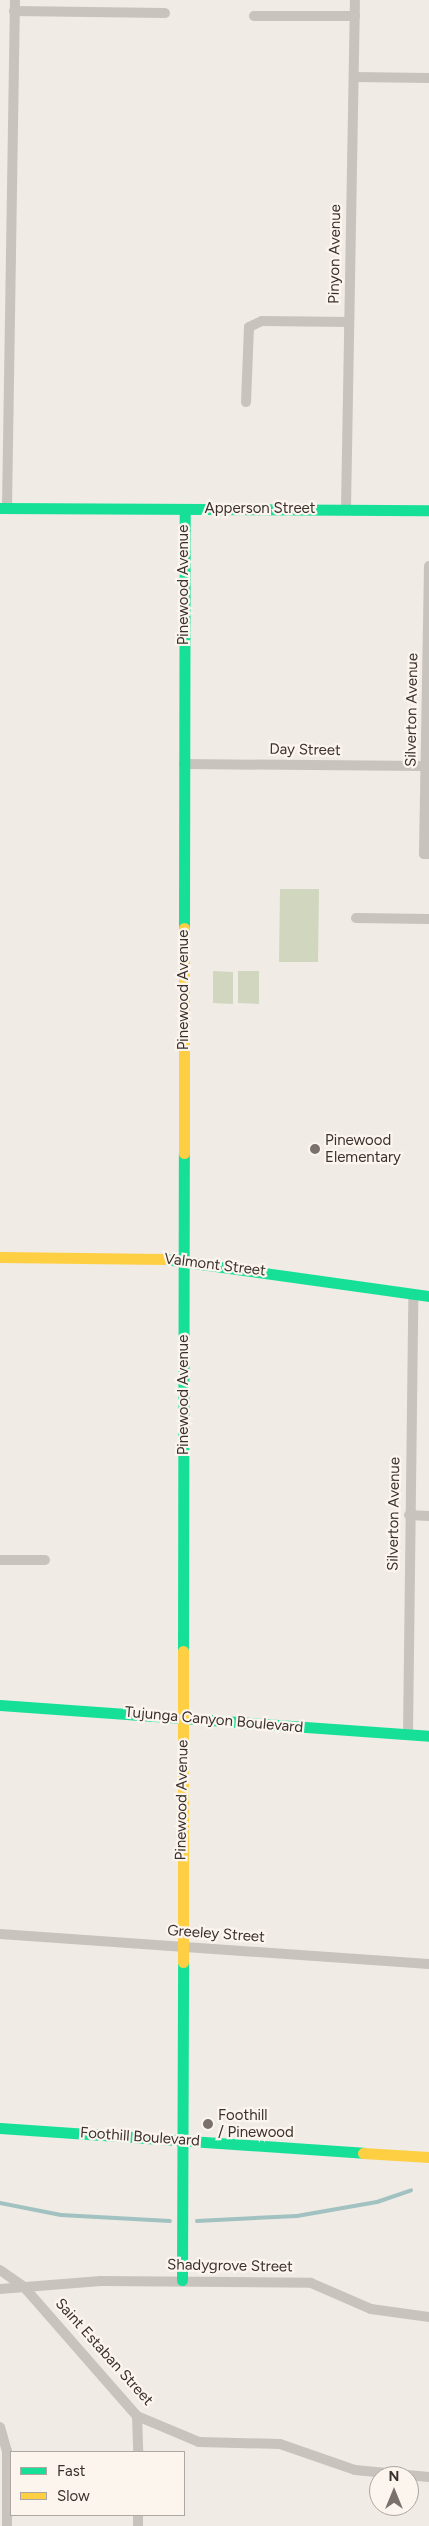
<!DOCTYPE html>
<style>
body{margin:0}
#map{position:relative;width:429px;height:2526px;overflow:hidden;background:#f0ebe5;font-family:Figtree,sans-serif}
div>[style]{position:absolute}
.green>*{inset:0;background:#d1d6bf}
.stream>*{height:4px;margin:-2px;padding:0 2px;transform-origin:2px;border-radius:2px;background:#a1c2c1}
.street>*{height:10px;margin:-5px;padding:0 5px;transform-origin:5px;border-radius:5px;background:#c9c3be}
.fast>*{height:11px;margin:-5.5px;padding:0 5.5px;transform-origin:5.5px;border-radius:5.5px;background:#16e098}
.slow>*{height:11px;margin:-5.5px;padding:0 5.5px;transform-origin:5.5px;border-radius:5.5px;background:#ffcf43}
.dots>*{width:14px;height:14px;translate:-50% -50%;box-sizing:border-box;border:2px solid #fbf5ee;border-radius:50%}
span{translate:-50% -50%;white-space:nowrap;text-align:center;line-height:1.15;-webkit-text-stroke:4.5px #fbf5ee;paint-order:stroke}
.street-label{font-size:15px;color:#3b302b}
.poi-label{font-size:15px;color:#3b302b}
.left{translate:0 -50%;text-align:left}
.legend{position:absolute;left:10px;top:2451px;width:175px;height:65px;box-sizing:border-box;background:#fbf5ee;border:1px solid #aea6a0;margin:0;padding:6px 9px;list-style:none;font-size:15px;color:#3b302b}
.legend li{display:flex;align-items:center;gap:10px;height:25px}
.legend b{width:25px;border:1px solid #aea6a0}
.north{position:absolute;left:369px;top:2466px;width:50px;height:50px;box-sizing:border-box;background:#fbf5ee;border:1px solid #aea6a0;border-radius:50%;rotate:0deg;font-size:14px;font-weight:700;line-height:20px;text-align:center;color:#3b302b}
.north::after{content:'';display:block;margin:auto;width:18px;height:22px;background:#7a716c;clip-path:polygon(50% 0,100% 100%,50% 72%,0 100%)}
</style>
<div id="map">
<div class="green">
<div style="clip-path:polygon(280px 889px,319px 889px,318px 962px,279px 962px)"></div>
<div style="clip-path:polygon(213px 971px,233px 972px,233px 1004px,213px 1003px)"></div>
<div style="clip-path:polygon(238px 971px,259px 971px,259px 1004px,238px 1003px)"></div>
</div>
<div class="stream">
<div style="left:0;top:2203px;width:62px;rotate:11.1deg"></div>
<div style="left:61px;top:2215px;width:109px;rotate:3.2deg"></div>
<div style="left:197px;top:2221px;width:100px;rotate:-2.9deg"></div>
<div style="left:297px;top:2216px;width:81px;rotate:-9.9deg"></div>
<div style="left:377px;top:2202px;width:36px;rotate:-19deg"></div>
</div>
<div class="street">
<div style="left:14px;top:11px;width:151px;rotate:0.8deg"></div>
<div style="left:254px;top:16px;width:101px"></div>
<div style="left:354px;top:77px;width:75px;rotate:0.8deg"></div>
<div style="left:246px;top:402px;width:75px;rotate:-87.7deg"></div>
<div style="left:249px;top:327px;width:14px;rotate:-25deg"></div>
<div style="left:262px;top:321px;width:87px;rotate:0.7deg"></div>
<div style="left:7px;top:508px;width:508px;rotate:-89.1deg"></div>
<div style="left:346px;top:508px;width:508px;rotate:-88.99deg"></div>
<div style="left:429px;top:566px;width:288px;rotate:91deg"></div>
<div style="left:424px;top:854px;width:5px"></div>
<div style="left:184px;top:764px;width:242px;rotate:0.5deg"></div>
<div style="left:356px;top:918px;width:73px;rotate:0.8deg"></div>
<div style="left:409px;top:1515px;width:20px;rotate:3deg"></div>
<div style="left:0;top:1560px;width:45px"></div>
<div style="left:408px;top:1734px;width:440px;rotate:-89.3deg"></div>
<div style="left:0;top:1934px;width:430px;rotate:4deg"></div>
<div style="left:0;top:2270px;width:29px;rotate:35deg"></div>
<div style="left:24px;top:2287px;width:171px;rotate:48.8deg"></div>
<div style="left:137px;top:2416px;width:67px;rotate:22.8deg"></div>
<div style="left:199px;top:2442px;width:81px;rotate:1.4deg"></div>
<div style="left:280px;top:2444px;width:79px;rotate:19.1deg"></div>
<div style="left:355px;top:2470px;width:74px;rotate:5.4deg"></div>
<div style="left:0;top:2289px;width:101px;rotate:-4.5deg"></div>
<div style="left:101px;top:2281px;width:210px;rotate:0.5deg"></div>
<div style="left:311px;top:2283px;width:65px;rotate:23.4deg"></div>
<div style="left:371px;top:2309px;width:59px;rotate:7.9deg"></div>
<div style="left:137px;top:2416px;width:36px;rotate:88deg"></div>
<div style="left:0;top:2427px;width:25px;rotate:74deg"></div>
<div style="left:7px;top:2451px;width:75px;rotate:90deg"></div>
<div style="left:138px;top:2515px;width:11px;rotate:90deg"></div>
</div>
<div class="fast">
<div style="left:0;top:508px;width:429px;rotate:0.3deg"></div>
<div style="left:184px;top:928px;width:418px;rotate:-89.9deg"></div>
<div style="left:165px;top:1259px;width:267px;rotate:8deg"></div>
<div style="left:183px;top:1651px;width:498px;rotate:-89.9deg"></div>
<div style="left:0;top:1705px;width:430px;rotate:4.1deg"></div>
<div style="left:0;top:2128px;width:364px;rotate:3.9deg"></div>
<div style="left:182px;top:2280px;width:318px;rotate:-89.8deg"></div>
</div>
<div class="slow">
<div style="left:184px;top:1153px;width:225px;rotate:-90deg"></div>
<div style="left:0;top:1257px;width:165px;rotate:0.7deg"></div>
<div style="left:183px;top:1962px;width:311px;rotate:-90deg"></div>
<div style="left:363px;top:2153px;width:66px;rotate:3.5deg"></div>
</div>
<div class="dots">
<div style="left:315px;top:1149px;background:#7a716c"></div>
<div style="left:208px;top:2124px;background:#7a716c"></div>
</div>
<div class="street-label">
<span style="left:335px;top:254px;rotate:-89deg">Pinyon Avenue</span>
<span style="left:260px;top:509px">Apperson Street</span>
<span style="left:184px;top:585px;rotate:-90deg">Pinewood Avenue</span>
<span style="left:412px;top:710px;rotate:-89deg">Silverton Avenue</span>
<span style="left:305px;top:750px;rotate:1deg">Day Street</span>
<span style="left:184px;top:990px;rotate:-90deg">Pinewood Avenue</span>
<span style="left:215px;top:1265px;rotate:7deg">Valmont Street</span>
<span style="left:184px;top:1395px;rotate:-90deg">Pinewood Avenue</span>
<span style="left:394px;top:1514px;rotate:-89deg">Silverton Avenue</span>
<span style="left:214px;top:1720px;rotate:5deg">Tujunga Canyon Boulevard</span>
<span style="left:182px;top:1800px;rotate:-89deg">Pinewood Avenue</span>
<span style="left:216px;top:1934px;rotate:4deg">Greeley Street</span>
<span style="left:140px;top:2137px;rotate:4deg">Foothill Boulevard</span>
<span style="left:230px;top:2266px;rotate:1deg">Shadygrove Street</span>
<span style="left:104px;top:2352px;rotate:48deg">Saint Estaban Street</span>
</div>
<div class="poi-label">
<span class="left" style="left:325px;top:1149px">Pinewood<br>Elementary</span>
<span class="left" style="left:218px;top:2124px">Foothill<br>/ Pinewood</span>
</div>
<ul class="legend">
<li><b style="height:6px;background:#16e098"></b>Fast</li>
<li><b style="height:6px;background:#ffcf43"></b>Slow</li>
</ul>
<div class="north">N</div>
</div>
